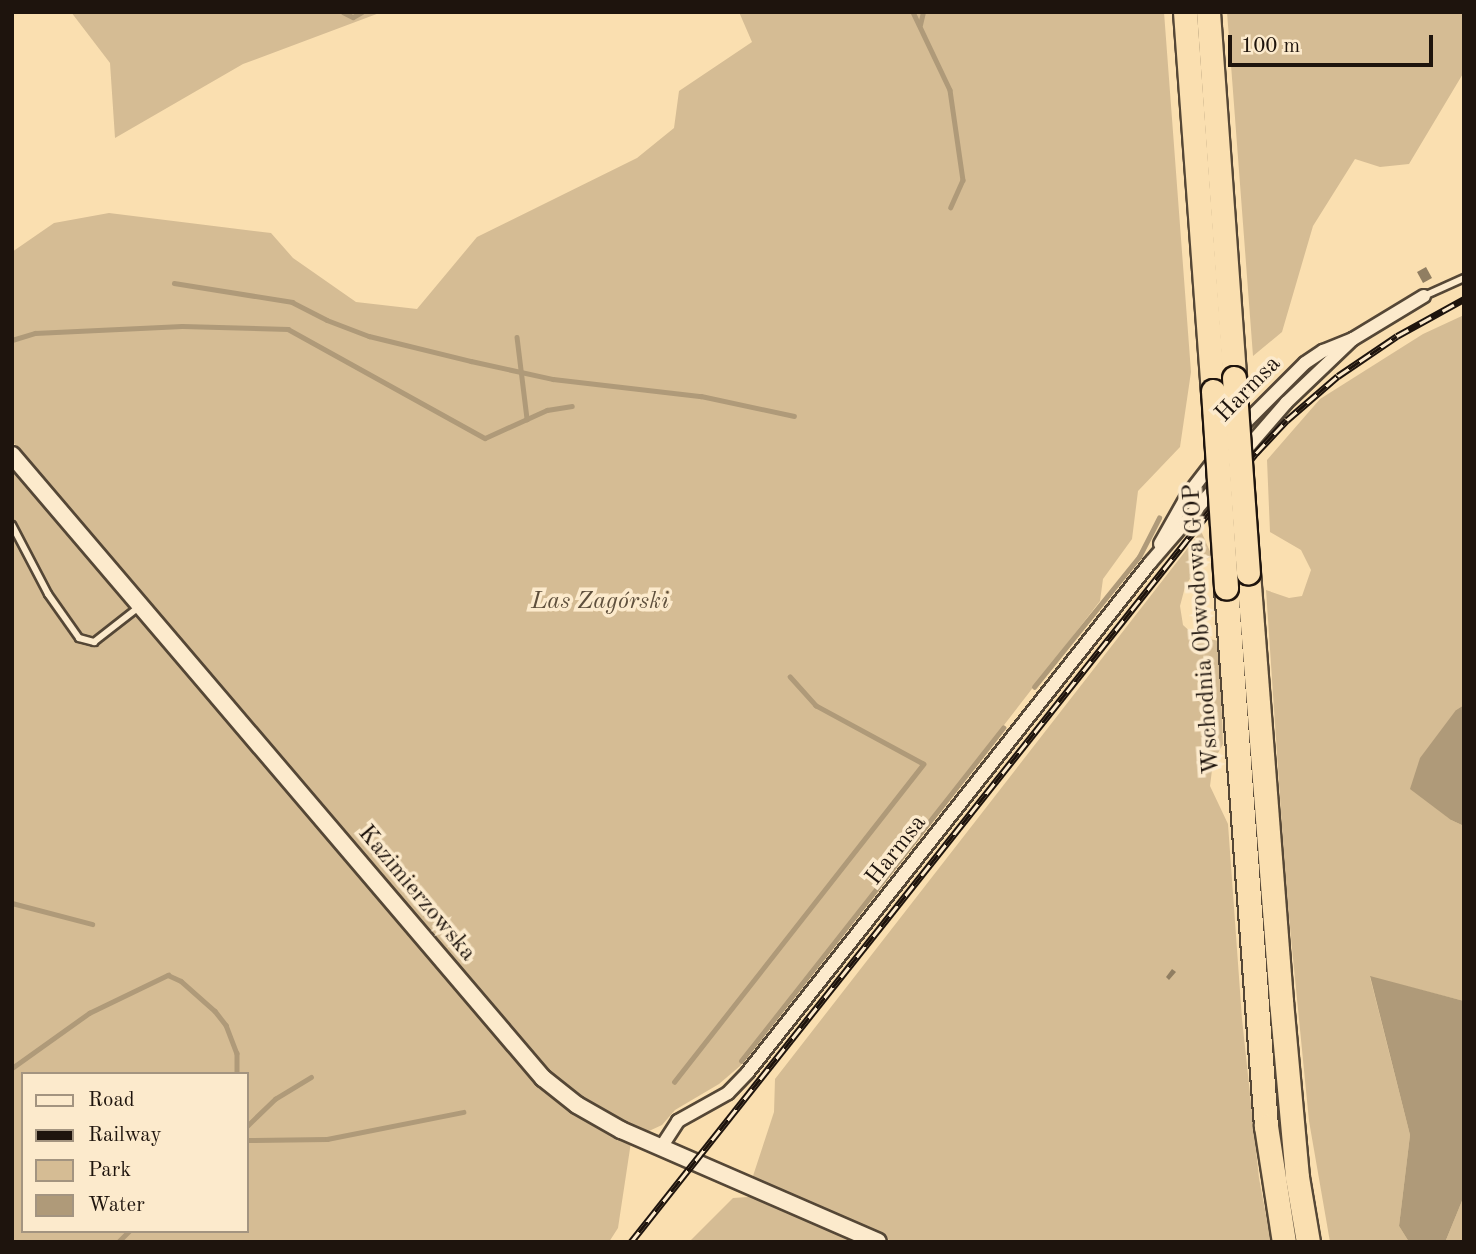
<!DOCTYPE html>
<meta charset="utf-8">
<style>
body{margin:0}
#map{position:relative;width:1476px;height:1254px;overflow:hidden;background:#fadfb0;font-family:"Old Standard TT",serif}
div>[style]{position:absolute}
.green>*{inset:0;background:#d5bc94}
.water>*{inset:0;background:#af9a79}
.stream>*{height:4.5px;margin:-2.25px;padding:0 2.25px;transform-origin:2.25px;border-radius:2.25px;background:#af9a79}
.building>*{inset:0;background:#907e62}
.roads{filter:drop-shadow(2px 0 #554736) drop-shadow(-2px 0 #554736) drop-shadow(0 2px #554736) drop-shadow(0 -2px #554736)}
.service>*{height:6px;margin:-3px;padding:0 3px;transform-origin:3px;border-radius:3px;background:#fceacc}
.minor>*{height:12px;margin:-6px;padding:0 6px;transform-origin:6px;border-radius:6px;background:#fceacc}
.tertiary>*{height:16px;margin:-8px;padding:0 8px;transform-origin:8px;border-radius:8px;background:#fceacc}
.motorway>*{height:23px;margin:-11.5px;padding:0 11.5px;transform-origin:11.5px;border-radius:11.5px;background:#fadfb0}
.rail>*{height:7px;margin-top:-3.5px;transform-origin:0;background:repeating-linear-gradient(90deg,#fceacc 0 13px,#1e140d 0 26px);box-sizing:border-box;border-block:2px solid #1e140d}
.bridges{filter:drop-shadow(2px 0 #1e140d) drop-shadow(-2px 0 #1e140d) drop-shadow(0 2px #1e140d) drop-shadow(0 -2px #1e140d)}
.motorway-bridge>*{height:23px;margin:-11.5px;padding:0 11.5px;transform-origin:11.5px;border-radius:11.5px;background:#fadfb0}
span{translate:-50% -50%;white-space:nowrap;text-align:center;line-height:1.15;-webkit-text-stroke:7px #fceacc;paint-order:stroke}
.street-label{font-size:24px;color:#1e140d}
.park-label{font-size:24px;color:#5e4f3c;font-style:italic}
.frame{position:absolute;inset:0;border:14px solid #1e140d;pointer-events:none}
.legend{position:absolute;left:21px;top:1072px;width:228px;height:161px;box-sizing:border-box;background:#fceacc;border:2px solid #a39480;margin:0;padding:9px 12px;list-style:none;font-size:21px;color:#1e140d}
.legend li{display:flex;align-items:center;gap:14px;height:35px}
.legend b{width:35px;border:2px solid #a39480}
.scale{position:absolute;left:1228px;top:35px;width:205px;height:32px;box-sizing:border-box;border:4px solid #1e140d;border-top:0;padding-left:9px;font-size:21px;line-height:24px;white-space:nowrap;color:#1e140d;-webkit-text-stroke:5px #fceacc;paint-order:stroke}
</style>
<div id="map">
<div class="green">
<div style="clip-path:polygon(71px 12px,382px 12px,243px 64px,115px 138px,110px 63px)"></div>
<div style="clip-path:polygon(739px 12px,1164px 12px,1191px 372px,1180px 447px,1138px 491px,1132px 539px,1103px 579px,1100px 601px,740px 1066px,719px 1084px,675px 1110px,662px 1125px,649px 1131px,635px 1128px,595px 1108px,548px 1070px,12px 441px,12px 252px,54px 223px,109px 213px,271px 233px,293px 258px,356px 302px,417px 309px,477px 237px,637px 158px,674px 128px,679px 91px,752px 42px)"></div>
<div style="clip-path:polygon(1227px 12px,1464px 12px,1464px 72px,1409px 164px,1380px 167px,1355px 159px,1313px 226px,1282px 332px,1253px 356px)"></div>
<div style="clip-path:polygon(1464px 315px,1464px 705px,1456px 710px,1451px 820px,1464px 826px,1464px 1001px,1370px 977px,1410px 1135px,1399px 1226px,1409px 1242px,1330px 1242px,1309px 1121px,1286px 887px,1266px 590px,1289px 598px,1302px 596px,1311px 570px,1301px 550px,1270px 532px,1267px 460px,1320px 399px,1423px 334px)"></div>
<div style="clip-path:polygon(evenodd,12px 468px,538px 1082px,596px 1125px,631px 1142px,618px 1228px,609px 1242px,12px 1242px,12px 468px,23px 1074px,247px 1074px,247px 1231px,23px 1231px,23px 1074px)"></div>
<div style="clip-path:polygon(1201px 531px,1212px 556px,1200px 562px,1185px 587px,1180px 606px,1183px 625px,1195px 636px,1219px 641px,1223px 744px,1213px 762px,1210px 786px,1228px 824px,1242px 1019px,1259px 1178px,1271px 1242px,894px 1242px,752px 1179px,774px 1112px,775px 1079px)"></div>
<div style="clip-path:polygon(1464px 1196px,1464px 1242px,1436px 1242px,1446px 1240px)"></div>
<div style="clip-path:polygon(748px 1197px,754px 1197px,856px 1242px,689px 1242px,733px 1198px)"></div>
</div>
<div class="water">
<div style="clip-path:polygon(1464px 705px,1464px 826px,1451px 820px,1410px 789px,1420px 758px,1456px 710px)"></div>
<div style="clip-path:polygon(1370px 976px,1464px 1001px,1464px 1196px,1446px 1240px,1409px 1242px,1399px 1226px,1410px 1135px)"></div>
</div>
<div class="stream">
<div style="left:343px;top:12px;width:11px;rotate:27deg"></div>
<div style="left:353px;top:17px;width:10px;rotate:-29deg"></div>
<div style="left:913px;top:12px;width:86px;rotate:64.6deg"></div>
<div style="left:950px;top:90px;width:91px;rotate:81.8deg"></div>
<div style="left:963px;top:180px;width:30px;rotate:114deg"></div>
<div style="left:920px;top:25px;width:13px;rotate:-77deg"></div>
<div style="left:174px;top:283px;width:120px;rotate:9.1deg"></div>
<div style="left:292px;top:302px;width:39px;rotate:27deg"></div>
<div style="left:327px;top:320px;width:45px;rotate:20.9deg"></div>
<div style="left:369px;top:336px;width:105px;rotate:13.8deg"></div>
<div style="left:471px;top:361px;width:84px;rotate:12.4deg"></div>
<div style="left:553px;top:379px;width:149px;rotate:6.6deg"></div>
<div style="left:701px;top:396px;width:95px;rotate:12.1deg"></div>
<div style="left:517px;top:337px;width:83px;rotate:83deg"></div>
<div style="left:12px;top:340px;width:24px;rotate:-17deg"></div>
<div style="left:35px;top:333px;width:147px;rotate:-2.7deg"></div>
<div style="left:182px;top:326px;width:106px;rotate:1.6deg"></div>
<div style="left:288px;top:329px;width:225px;rotate:29deg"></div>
<div style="left:485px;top:438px;width:68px;rotate:-24.3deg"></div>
<div style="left:547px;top:410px;width:25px;rotate:-9deg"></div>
<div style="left:1034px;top:687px;width:167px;rotate:-51.1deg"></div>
<div style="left:1139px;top:557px;width:44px;rotate:-62.9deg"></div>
<div style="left:12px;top:903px;width:83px;rotate:14.7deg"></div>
<div style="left:741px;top:1061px;width:424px;rotate:-51.8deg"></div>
<div style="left:12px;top:1068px;width:95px;rotate:-35.5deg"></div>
<div style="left:89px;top:1013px;width:88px;rotate:-25.7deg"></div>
<div style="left:168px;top:975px;width:14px;rotate:25deg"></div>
<div style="left:181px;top:981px;width:45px;rotate:41.4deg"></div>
<div style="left:215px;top:1011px;width:18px;rotate:52deg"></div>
<div style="left:226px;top:1025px;width:30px;rotate:69deg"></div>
<div style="left:237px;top:1053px;width:21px;rotate:90deg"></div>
<div style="left:674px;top:1082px;width:404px;rotate:-51.9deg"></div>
<div style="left:923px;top:764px;width:122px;rotate:-151.5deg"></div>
<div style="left:816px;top:706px;width:39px;rotate:-132deg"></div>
<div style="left:247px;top:1126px;width:39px;rotate:-44deg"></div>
<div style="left:275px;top:1099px;width:42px;rotate:-31.4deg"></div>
<div style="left:247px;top:1140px;width:80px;rotate:-0.7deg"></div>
<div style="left:327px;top:1139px;width:139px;rotate:-11.2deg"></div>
<div style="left:118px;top:1242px;width:16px;rotate:-45deg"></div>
</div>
<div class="building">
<div style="clip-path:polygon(1426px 267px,1432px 278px,1423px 283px,1417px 272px)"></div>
<div style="clip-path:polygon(1172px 969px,1176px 972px,1169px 980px,1166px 977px)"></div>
</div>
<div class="roads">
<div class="service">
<div style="left:1424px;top:296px;width:44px;rotate:-24.2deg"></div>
<div style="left:12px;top:525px;width:78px;rotate:62.4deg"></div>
<div style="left:48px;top:594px;width:54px;rotate:54.8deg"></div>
<div style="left:79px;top:638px;width:16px;rotate:15deg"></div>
<div style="left:94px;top:642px;width:57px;rotate:-37.9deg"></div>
</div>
<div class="minor">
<div style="left:1239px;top:429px;width:93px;rotate:-45deg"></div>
<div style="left:1305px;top:363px;width:22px;rotate:-34deg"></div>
<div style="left:1323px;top:351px;width:32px;rotate:-22deg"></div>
<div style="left:1353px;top:339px;width:83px;rotate:-31.2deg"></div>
<div style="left:1241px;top:455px;width:69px;rotate:-49.1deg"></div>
<div style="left:1286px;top:403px;width:93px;rotate:-43.7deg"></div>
<div style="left:1160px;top:544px;width:55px;rotate:-60.6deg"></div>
<div style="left:1187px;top:496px;width:49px;rotate:-52.4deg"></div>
<div style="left:662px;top:1146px;width:30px;rotate:-57deg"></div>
<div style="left:678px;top:1121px;width:57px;rotate:-29.2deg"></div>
<div style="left:728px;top:1093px;width:29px;rotate:-46deg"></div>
<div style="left:748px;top:1072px;width:649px;rotate:-51.7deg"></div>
<div style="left:1150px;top:563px;width:106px;rotate:-49.2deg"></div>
</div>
<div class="tertiary">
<div style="left:12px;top:455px;width:819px;rotate:49.56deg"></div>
<div style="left:543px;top:1078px;width:43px;rotate:38.5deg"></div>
<div style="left:577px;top:1105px;width:51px;rotate:29.6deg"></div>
<div style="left:621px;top:1130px;width:280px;rotate:23.5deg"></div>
</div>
<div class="motorway">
<div style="left:1185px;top:12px;width:380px;rotate:85.8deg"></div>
<div style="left:1208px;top:12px;width:367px;rotate:85.9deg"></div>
<div style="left:1248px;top:572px;width:430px;rotate:85.6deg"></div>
<div style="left:1281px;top:1001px;width:177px;rotate:84.8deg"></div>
<div style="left:1297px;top:1177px;width:66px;rotate:80.4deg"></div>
<div style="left:1226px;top:588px;width:539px;rotate:85.75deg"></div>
<div style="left:1266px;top:1126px;width:117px;rotate:81.2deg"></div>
</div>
</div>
<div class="rail">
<div style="left:631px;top:1242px;width:1007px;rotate:-51.62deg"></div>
<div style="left:1256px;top:453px;width:45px;rotate:-46.8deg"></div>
<div style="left:1287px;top:420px;width:67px;rotate:-40.8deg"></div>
<div style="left:1338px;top:376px;width:71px;rotate:-34.1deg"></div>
<div style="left:1397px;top:336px;width:77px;rotate:-28.9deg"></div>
</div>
<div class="bridges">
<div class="motorway-bridge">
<div style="left:1234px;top:378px;width:195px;rotate:85.9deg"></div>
<div style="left:1213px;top:391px;width:197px;rotate:86.2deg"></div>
</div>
</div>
<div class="street-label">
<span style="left:1249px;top:390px;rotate:-46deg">Harmsa</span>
<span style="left:1203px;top:629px;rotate:-94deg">Wschodnia Obwodowa GOP</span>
<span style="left:897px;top:851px;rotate:-52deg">Harmsa</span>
<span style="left:416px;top:894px;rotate:50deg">Kazimierzowska</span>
</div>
<div class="park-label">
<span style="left:600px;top:603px">Las Zagórski</span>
</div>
<div class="frame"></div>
<ul class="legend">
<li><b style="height:9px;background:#fceacc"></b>Road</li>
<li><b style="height:9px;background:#1e140d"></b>Railway</li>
<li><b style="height:19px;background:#d5bc94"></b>Park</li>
<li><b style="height:19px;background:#af9a79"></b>Water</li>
</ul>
<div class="scale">100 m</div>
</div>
